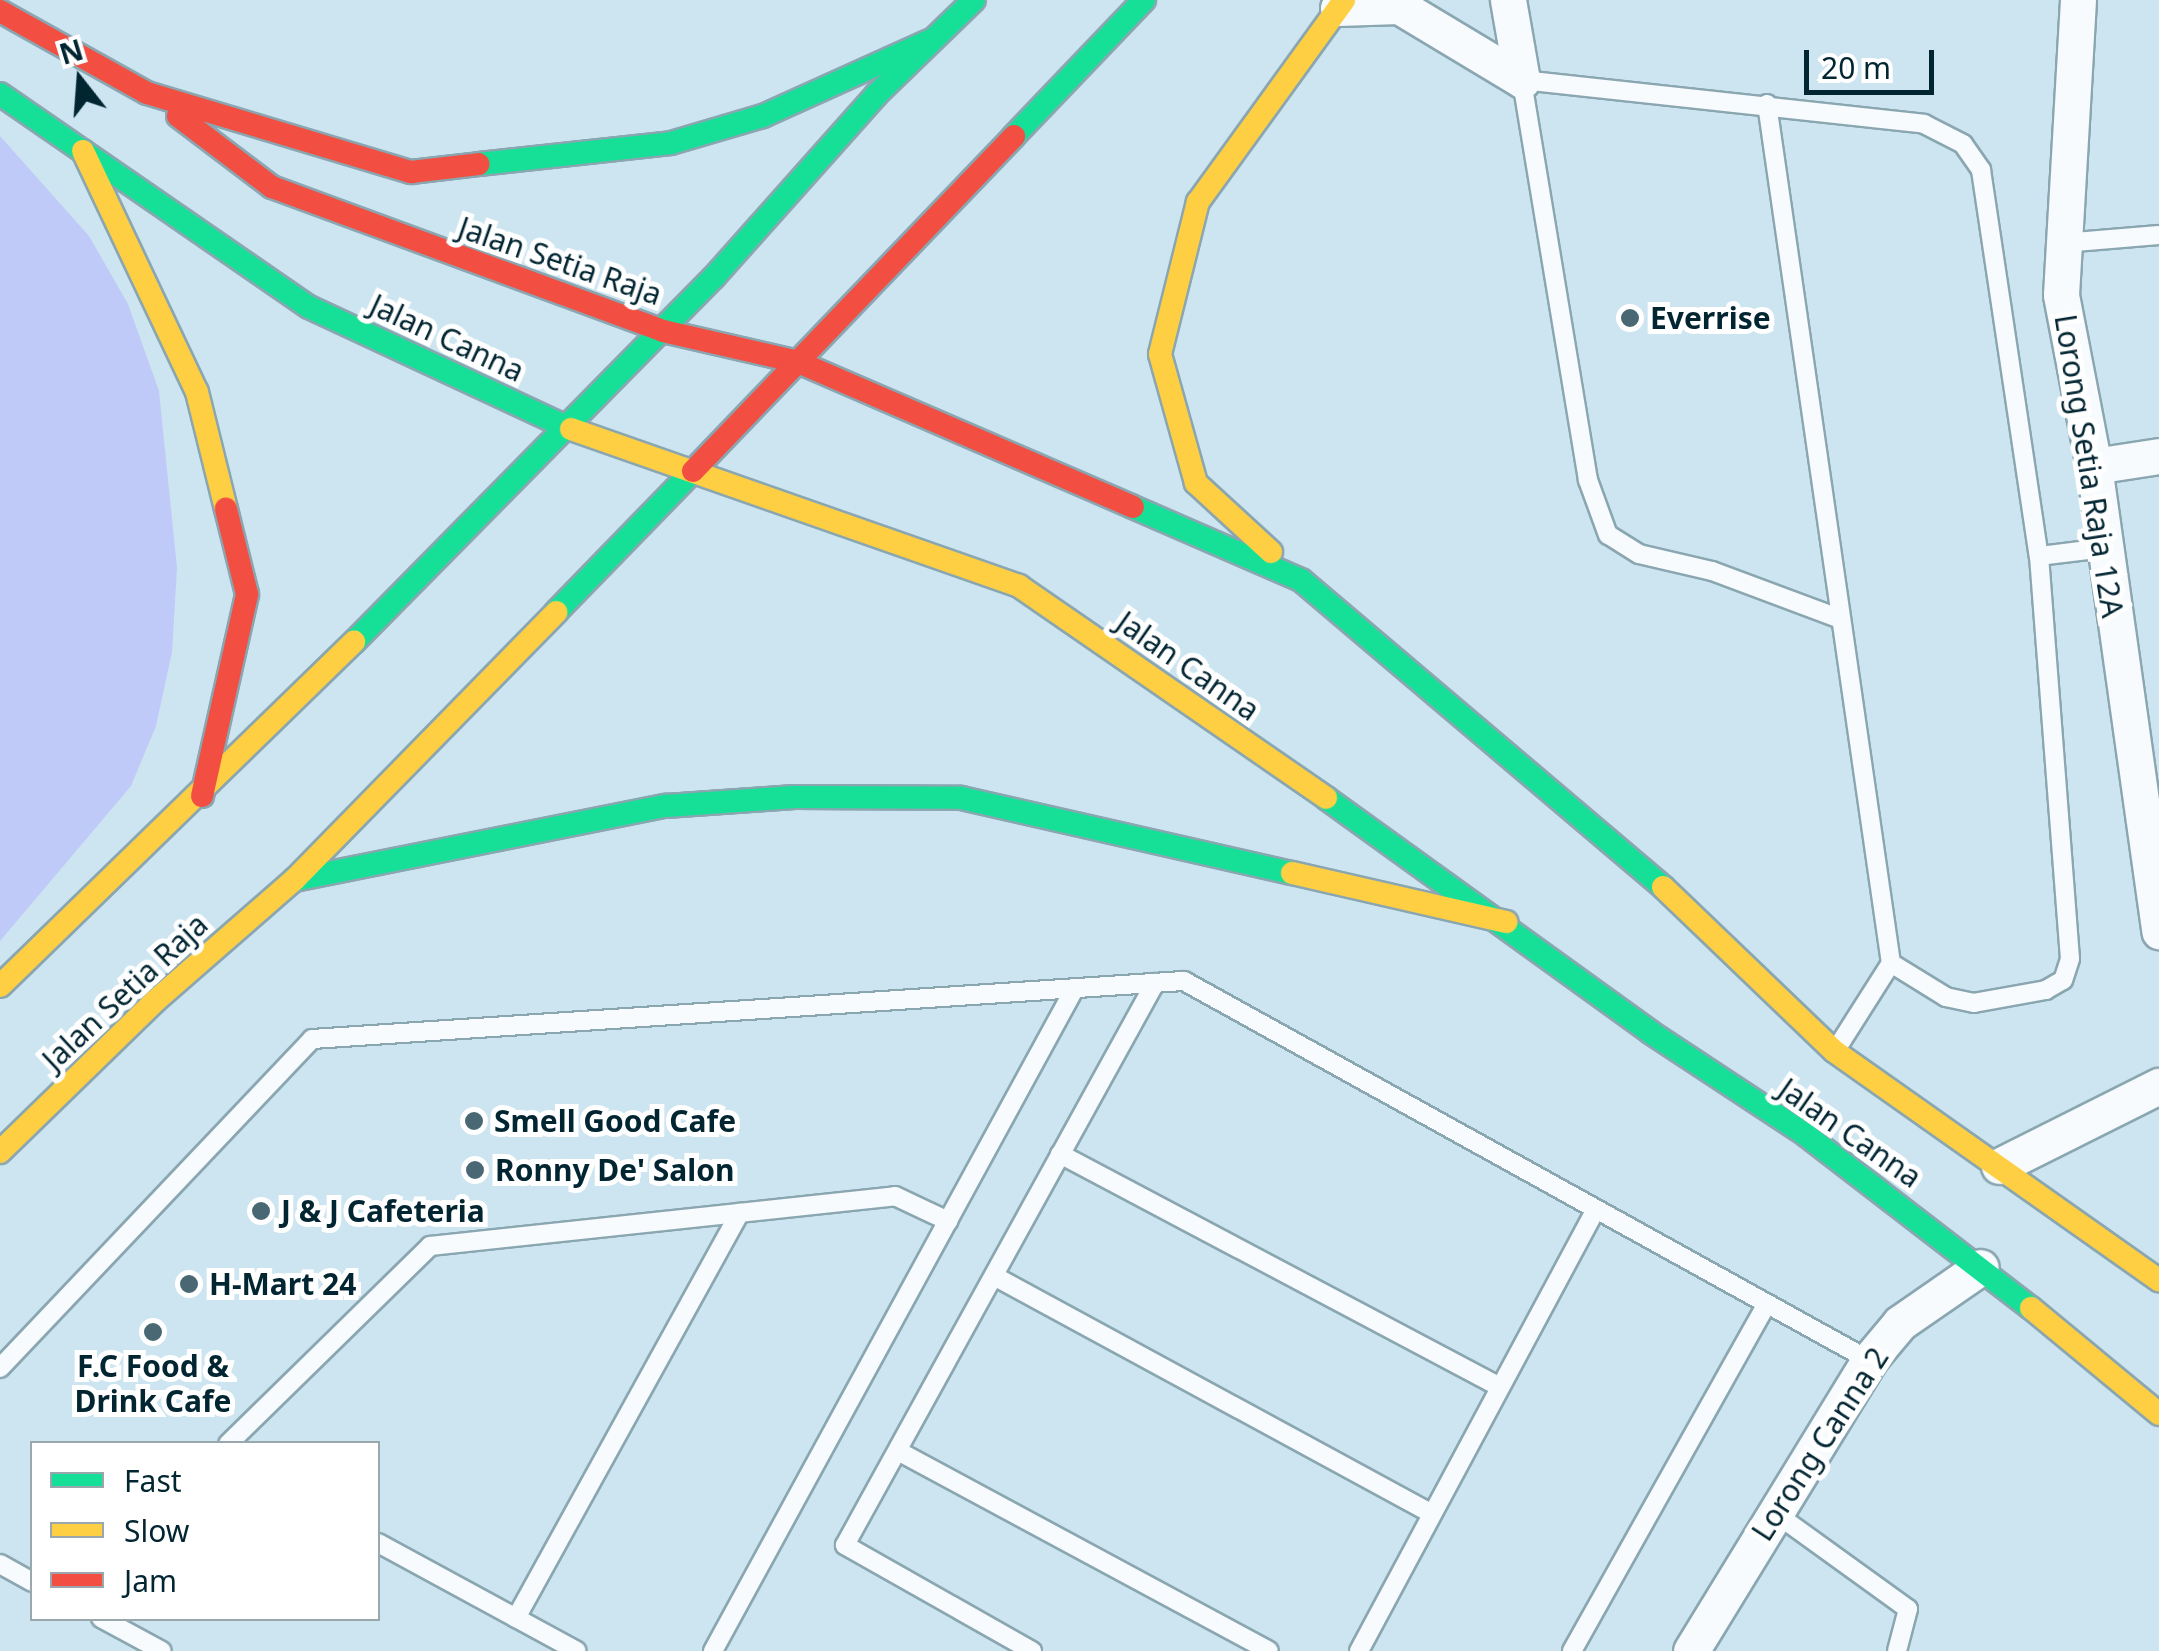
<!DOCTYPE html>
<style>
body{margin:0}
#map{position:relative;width:2159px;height:1651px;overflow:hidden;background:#cce5f0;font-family:"Noto Sans",sans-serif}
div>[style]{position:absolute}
.green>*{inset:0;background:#c0caf8}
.roads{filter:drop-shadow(2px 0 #8aa6b1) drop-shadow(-2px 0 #8aa6b1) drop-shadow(0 2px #8aa6b1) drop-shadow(0 -2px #8aa6b1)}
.lane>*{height:18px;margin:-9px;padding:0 9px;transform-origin:9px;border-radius:9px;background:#f7fbfd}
.street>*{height:35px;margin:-17.5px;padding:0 17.5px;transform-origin:17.5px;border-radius:17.5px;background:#f7fbfd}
.fast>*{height:22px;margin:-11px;padding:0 11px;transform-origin:11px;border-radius:11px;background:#16e098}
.slow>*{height:22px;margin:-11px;padding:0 11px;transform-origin:11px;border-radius:11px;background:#ffcf43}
.jam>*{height:22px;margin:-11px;padding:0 11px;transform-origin:11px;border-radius:11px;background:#f24e42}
.dots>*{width:28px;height:28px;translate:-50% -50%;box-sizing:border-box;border:5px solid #fff;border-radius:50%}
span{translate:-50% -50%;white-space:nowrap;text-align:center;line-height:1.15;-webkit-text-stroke:10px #fff;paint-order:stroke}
.street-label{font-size:30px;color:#022532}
.poi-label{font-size:30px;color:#022532;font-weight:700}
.left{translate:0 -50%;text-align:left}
.legend{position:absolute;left:30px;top:1441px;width:350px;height:180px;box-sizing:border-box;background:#fff;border:2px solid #9aa8ad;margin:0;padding:12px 18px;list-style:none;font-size:30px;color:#022532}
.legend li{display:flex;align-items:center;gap:20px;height:50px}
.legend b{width:50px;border:2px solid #9aa8ad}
.north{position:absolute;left:30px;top:30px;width:100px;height:100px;-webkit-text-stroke:8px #fff;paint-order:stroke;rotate:343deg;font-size:28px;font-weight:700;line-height:40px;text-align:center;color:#022532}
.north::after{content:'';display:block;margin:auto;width:35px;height:45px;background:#022532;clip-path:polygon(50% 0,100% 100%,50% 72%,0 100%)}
.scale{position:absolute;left:1804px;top:50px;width:130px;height:45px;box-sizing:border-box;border:5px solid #022532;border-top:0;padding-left:12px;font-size:30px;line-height:35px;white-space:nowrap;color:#022532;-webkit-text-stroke:8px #fff;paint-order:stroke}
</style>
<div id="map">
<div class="green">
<div style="clip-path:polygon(0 136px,89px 236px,128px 304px,159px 391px,177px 568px,172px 652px,156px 726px,131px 786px,0 941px)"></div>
</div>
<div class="roads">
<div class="lane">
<div style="left:1767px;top:104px;width:868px;rotate:81.79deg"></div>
<div style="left:1891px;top:963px;width:97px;rotate:122.4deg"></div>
<div style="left:2063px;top:243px;width:96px;rotate:-4.8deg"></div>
<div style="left:2039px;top:556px;width:65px;rotate:-7deg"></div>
<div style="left:1838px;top:618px;width:134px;rotate:-159.5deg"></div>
<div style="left:1712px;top:571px;width:75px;rotate:-166.9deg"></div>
<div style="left:1639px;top:554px;width:36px;rotate:-148deg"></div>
<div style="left:1608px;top:535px;width:59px;rotate:-110deg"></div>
<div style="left:1588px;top:480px;width:405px;rotate:-99.4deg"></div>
<div style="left:1522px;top:80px;width:404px;rotate:6.2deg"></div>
<div style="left:1924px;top:124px;width:44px;rotate:27.1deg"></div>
<div style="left:1963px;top:144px;width:32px;rotate:55deg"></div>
<div style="left:1981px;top:170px;width:390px;rotate:81.5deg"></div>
<div style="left:2039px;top:556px;width:404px;rotate:85.6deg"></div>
<div style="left:2070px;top:959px;width:22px;rotate:108deg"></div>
<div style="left:2063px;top:980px;width:20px;rotate:150deg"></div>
<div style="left:2046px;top:990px;width:73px;rotate:169.8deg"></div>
<div style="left:1974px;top:1003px;width:29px;rotate:-168deg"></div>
<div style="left:1946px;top:997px;width:65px;rotate:-148.3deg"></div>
<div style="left:1060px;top:1154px;width:498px;rotate:27.9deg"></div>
<div style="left:994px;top:1276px;width:498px;rotate:28.5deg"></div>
<div style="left:0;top:1368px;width:453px;rotate:-46.5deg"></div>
<div style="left:312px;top:1039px;width:874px;rotate:-3.81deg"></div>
<div style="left:1184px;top:981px;width:783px;rotate:28.96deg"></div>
<div style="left:228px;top:1444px;width:283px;rotate:-44.4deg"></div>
<div style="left:430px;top:1246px;width:468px;rotate:-6.1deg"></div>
<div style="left:895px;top:1196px;width:59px;rotate:25.3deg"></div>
<div style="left:898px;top:1451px;width:421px;rotate:28.3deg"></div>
<div style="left:1775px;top:1513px;width:164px;rotate:35.8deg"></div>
<div style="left:1908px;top:1609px;width:43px;rotate:104.7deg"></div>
<div style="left:378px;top:1543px;width:226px;rotate:28.5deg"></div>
<div style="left:0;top:1564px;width:37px;rotate:29deg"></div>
<div style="left:101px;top:1618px;width:69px;rotate:28.4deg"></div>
<div style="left:516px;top:1618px;width:463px;rotate:-61.1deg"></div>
<div style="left:713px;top:1651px;width:755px;rotate:-61.37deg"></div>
<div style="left:1032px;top:1651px;width:215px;rotate:-150.5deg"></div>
<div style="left:845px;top:1545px;width:642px;rotate:-61.12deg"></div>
<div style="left:1359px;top:1651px;width:499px;rotate:-61.8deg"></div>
<div style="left:1572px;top:1651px;width:396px;rotate:-60.7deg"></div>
</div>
<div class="street">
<div style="left:1508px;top:0;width:81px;rotate:80.1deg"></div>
<div style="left:2078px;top:0;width:295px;rotate:93.3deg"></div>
<div style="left:2061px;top:295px;width:174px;rotate:79.1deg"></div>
<div style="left:2094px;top:466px;width:470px;rotate:82deg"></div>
<div style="left:1338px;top:8px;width:61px;rotate:-1.9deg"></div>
<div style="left:1399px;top:6px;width:144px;rotate:31deg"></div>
<div style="left:2094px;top:466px;width:66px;rotate:-8.7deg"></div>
<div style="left:1999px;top:1166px;width:179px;rotate:-26.6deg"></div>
<div style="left:1691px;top:1651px;width:341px;rotate:-58.5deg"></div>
<div style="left:1869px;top:1360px;width:48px;rotate:-50deg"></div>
<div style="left:1900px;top:1323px;width:98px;rotate:-34.7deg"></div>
</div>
<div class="fast">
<div style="left:0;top:94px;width:375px;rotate:34.6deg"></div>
<div style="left:309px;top:307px;width:284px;rotate:25deg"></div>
<div style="left:566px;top:427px;width:302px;rotate:134.6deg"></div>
<div style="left:1014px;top:136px;width:188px;rotate:-46.3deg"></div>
<div style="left:479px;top:164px;width:193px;rotate:-6.2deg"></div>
<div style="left:671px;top:143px;width:96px;rotate:-16.4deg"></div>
<div style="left:763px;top:116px;width:182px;rotate:-24.3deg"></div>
<div style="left:571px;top:429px;width:5px;rotate:-158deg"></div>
<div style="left:566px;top:427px;width:211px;rotate:-45.4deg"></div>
<div style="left:714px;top:277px;width:244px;rotate:-48.3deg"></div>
<div style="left:876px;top:95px;width:136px;rotate:-44.1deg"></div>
<div style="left:1133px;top:507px;width:183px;rotate:23.5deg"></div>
<div style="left:1301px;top:580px;width:475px;rotate:40.3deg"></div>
<div style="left:556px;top:612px;width:197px;rotate:-45.8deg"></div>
<div style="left:1326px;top:798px;width:400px;rotate:35.8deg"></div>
<div style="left:1650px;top:1032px;width:187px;rotate:33.4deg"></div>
<div style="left:1806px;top:1135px;width:284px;rotate:37.6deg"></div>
<div style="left:294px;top:880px;width:379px;rotate:-11.3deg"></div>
<div style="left:666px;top:806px;width:129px;rotate:-4deg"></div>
<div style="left:795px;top:797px;width:166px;rotate:0.3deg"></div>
<div style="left:961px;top:798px;width:339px;rotate:12.8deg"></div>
</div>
<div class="slow">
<div style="left:83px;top:151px;width:267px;rotate:64.7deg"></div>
<div style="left:197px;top:392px;width:121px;rotate:76.1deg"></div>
<div style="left:571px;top:429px;width:475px;rotate:19.3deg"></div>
<div style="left:1019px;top:586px;width:373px;rotate:34.6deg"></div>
<div style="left:1271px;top:552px;width:102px;rotate:-137.4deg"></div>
<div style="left:1196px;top:483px;width:134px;rotate:-105.6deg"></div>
<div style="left:1160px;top:354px;width:157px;rotate:-76deg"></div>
<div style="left:1198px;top:202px;width:249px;rotate:-54.1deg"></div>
<div style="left:1292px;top:873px;width:220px;rotate:12.9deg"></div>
<div style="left:1663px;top:887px;width:237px;rotate:43.8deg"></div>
<div style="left:1834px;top:1051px;width:398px;rotate:35.2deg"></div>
<div style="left:0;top:986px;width:494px;rotate:-44.2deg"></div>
<div style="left:0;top:1152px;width:215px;rotate:-44.2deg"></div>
<div style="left:154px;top:1002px;width:186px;rotate:-41.1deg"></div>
<div style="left:294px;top:880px;width:375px;rotate:-45.6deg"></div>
<div style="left:2031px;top:1308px;width:166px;rotate:39.6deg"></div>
</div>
<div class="jam">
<div style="left:0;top:11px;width:168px;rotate:29.2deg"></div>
<div style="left:147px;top:93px;width:276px;rotate:16.7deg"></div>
<div style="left:411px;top:172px;width:68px;rotate:-6.7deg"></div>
<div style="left:178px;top:116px;width:118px;rotate:37.1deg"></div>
<div style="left:272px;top:187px;width:417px;rotate:20.2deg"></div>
<div style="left:663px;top:331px;width:139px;rotate:12.9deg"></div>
<div style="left:798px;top:362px;width:365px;rotate:23.4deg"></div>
<div style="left:693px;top:471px;width:464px;rotate:-46.2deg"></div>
<div style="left:202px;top:796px;width:207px;rotate:-77.4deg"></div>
<div style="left:247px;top:594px;width:88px;rotate:-103.9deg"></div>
</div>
</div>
<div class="dots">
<div style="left:1630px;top:318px;background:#496874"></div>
<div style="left:474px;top:1121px;background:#496874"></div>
<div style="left:475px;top:1170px;background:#496874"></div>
<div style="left:261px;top:1211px;background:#496874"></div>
<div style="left:189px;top:1284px;background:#496874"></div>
<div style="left:153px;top:1332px;background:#496874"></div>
</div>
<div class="street-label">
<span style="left:560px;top:261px;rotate:19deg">Jalan Setia Raja</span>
<span style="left:447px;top:338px;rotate:25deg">Jalan Canna</span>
<span style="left:2089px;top:466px;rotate:81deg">Lorong Setia Raja 12A</span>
<span style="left:1188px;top:666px;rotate:35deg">Jalan Canna</span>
<span style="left:125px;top:992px;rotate:-43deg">Jalan Setia Raja</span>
<span style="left:1850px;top:1133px;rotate:35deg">Jalan Canna</span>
<span style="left:1820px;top:1444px;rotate:-57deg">Lorong Canna 2</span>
</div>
<div class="poi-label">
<span class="left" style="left:1650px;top:318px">Everrise</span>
<span class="left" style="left:494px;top:1121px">Smell Good Cafe</span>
<span class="left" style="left:495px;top:1170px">Ronny De' Salon</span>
<span class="left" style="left:281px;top:1211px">J &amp; J Cafeteria</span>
<span class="left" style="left:209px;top:1284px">H-Mart 24</span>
<span style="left:153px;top:1383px">F.C Food &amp;<br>Drink Cafe</span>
</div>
<ul class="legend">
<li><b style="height:12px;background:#16e098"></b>Fast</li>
<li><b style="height:12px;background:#ffcf43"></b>Slow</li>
<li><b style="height:12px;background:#f24e42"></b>Jam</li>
</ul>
<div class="north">N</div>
<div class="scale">20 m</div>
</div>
